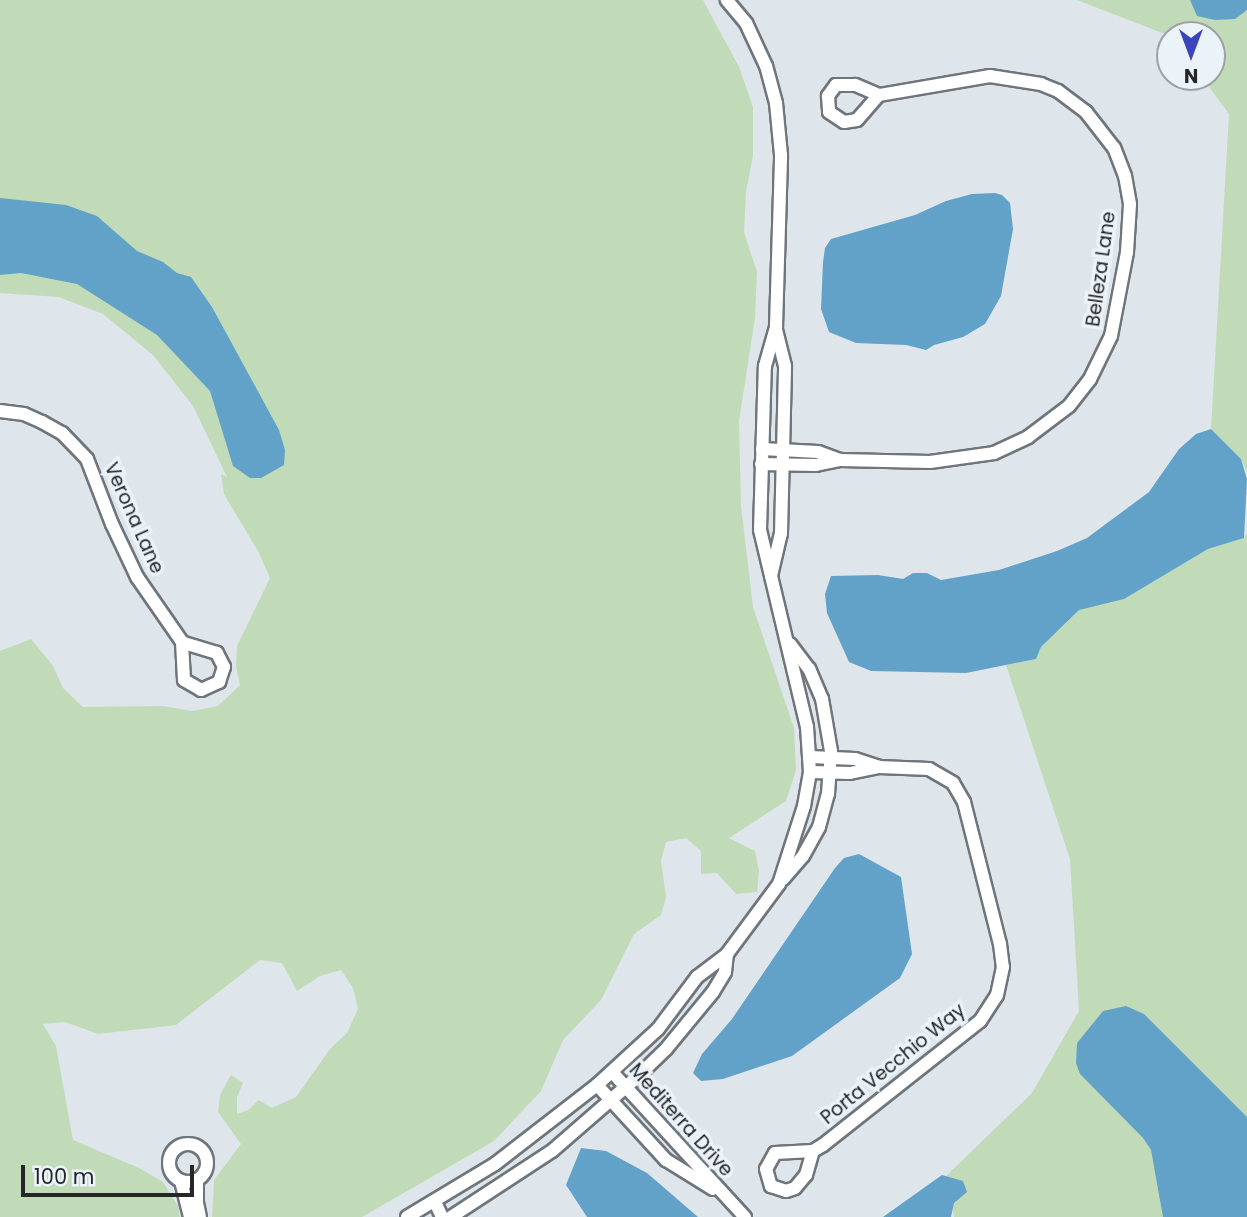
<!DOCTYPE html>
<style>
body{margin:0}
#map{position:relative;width:1247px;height:1217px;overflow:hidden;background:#dee5eb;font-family:Poppins,sans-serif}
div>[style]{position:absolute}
.green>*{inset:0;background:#c1dbb9}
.water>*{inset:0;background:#62a2c9}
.roads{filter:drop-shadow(2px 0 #6f757b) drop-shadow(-2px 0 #6f757b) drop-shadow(0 2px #6f757b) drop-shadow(0 -2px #6f757b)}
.street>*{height:12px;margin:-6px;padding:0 6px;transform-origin:6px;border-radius:6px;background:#fff}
.street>.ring{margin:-6px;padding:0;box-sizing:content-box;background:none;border:12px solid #fff;border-radius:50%}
span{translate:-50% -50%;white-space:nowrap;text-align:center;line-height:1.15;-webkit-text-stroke:7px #ebf3f9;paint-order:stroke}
.street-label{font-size:19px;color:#242628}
.north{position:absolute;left:1156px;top:21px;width:70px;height:70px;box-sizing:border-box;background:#ebf3f9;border:2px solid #9ba1a5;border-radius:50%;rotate:180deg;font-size:19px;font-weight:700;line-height:28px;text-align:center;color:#242628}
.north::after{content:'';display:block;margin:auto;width:24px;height:32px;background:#3945b9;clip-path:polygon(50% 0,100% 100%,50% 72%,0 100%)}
.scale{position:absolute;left:21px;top:1165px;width:173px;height:32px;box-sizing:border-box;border:4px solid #242628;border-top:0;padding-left:9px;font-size:21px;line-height:24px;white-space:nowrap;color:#242628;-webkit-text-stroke:5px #ebf3f9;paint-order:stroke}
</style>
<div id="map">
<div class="green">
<div style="clip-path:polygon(0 0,703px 0,739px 67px,753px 107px,753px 156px,746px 191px,744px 232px,757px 272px,755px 318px,739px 421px,741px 506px,753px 607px,794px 728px,796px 770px,786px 801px,729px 838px,755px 851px,759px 871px,757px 892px,736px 894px,717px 873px,701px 874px,701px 851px,686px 838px,666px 842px,661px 861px,666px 897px,661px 915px,634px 934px,601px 1000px,563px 1040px,541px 1091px,494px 1141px,362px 1217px,212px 1217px,214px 1180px,241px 1144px,218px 1112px,220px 1095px,231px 1075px,243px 1083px,237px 1097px,237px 1114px,248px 1110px,259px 1100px,272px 1108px,296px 1097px,330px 1049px,347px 1033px,358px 1009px,353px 988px,341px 970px,320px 976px,297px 991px,282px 963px,260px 960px,176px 1025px,98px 1034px,65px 1022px,43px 1024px,56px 1046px,73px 1140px,139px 1168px,163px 1182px,178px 1206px,180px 1217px,0 1217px,0 651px,31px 639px,53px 666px,63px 688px,83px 707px,163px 706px,192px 711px,218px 706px,240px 685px,236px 666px,237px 646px,270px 578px,258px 551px,224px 494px,221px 474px,227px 477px,193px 406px,153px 355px,103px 314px,59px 297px,0 293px)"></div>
<div style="clip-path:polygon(1077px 0,1247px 0,1247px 472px,1241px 459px,1211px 429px,1229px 114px,1202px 77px,1212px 77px,1212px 35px,1170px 36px)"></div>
<div style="clip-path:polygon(1247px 533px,1247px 1217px,954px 1217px,946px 1176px,1032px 1093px,1079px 1011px,1070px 859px,1006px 665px,1036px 659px,1041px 647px,1079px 610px,1142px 588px,1208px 549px,1244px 538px)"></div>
</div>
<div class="water">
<div style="clip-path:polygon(1190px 0,1247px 0,1247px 10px,1235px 19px,1215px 20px,1197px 16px)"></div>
<div style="clip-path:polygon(995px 193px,1002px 195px,1010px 203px,1013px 229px,1001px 296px,985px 324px,963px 337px,934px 345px,926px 350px,906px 345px,856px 343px,829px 332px,821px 309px,823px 262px,825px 248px,831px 239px,915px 215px,946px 201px,972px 194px)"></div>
<div style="clip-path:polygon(0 198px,66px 205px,97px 216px,137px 251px,163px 262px,177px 273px,191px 277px,212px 307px,279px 430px,285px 450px,284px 465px,261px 478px,250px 478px,233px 466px,210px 391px,157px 335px,77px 284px,21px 273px,0 275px)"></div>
<div style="clip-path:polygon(1211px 429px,1241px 459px,1247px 479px,1244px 538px,1208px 549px,1124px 599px,1079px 610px,1041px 647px,1036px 659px,966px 673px,871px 671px,849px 662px,827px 613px,825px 594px,831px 576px,878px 575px,903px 579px,913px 573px,927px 573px,941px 580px,999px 570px,1057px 551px,1087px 538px,1149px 492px,1179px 449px,1196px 434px)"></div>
<div style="clip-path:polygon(859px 854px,901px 877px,912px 954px,900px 978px,792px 1056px,723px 1079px,701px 1081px,693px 1073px,702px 1054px,732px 1019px,835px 868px,844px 858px)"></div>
<div style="clip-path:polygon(1126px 1006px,1144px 1014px,1247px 1117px,1247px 1217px,1163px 1217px,1151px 1150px,1143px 1138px,1080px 1074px,1076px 1063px,1077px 1043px,1103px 1011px)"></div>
<div style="clip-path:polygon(581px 1148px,606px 1151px,647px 1173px,698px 1217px,587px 1217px,566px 1185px)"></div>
<div style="clip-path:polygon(942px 1175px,963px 1181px,967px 1192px,954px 1203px,951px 1217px,883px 1217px)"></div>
</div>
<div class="roads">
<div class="street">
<div style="left:0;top:411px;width:24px;rotate:7deg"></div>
<div style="left:24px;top:414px;width:20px;rotate:24deg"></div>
<div style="left:42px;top:422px;width:23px;rotate:29deg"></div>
<div style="left:62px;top:433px;width:36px;rotate:46deg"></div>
<div style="left:87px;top:459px;width:70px;rotate:69deg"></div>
<div style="left:112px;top:524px;width:59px;rotate:64.7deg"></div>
<div style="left:137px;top:577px;width:79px;rotate:55.3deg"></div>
<div style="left:182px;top:642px;width:38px;rotate:87deg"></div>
<div style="left:184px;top:680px;width:20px;rotate:30deg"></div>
<div style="left:201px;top:690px;width:20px;rotate:-24deg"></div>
<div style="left:219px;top:682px;width:16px;rotate:-72deg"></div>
<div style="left:224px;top:667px;width:16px;rotate:-117deg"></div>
<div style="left:217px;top:653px;width:37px;rotate:-163deg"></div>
<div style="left:762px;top:449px;width:56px;rotate:3.1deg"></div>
<div style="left:818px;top:452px;width:23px;rotate:20deg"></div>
<div style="left:761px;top:464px;width:55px;rotate:1deg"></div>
<div style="left:816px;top:465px;width:25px;rotate:-12deg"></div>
<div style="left:840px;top:460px;width:90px;rotate:1.3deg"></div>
<div style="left:930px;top:462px;width:65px;rotate:-8deg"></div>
<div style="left:994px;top:453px;width:38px;rotate:-25deg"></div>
<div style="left:1028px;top:437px;width:51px;rotate:-37.1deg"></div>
<div style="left:1069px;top:406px;width:34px;rotate:-52deg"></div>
<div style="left:1090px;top:379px;width:48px;rotate:-64deg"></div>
<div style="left:1111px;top:336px;width:86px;rotate:-79.2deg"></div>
<div style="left:1127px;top:252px;width:48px;rotate:-86.4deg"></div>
<div style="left:1130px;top:204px;width:28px;rotate:-100deg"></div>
<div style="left:1125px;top:176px;width:30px;rotate:-111deg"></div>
<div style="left:1114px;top:148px;width:46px;rotate:-127.9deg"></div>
<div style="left:1086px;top:112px;width:35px;rotate:-143deg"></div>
<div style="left:1058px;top:91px;width:18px;rotate:-158deg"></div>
<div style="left:1041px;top:84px;width:52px;rotate:-171.1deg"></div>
<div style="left:990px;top:76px;width:113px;rotate:170.3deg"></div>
<div style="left:879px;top:95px;width:26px;rotate:-157deg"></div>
<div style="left:855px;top:85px;width:19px;rotate:180deg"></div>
<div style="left:836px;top:85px;width:14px;rotate:126deg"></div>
<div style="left:828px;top:96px;width:16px;rotate:86deg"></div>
<div style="left:829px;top:112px;width:18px;rotate:34deg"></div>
<div style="left:844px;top:122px;width:13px;rotate:-9deg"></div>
<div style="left:857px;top:120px;width:33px;rotate:-49deg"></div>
<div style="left:771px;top:576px;width:44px;rotate:-76.9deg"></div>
<div style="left:781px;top:533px;width:167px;rotate:-88.6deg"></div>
<div style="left:785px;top:366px;width:36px;rotate:-104deg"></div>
<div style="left:811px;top:757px;width:44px;rotate:2.6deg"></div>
<div style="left:855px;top:759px;width:25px;rotate:18deg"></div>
<div style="left:879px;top:767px;width:50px;rotate:2.3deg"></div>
<div style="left:929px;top:769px;width:28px;rotate:30deg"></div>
<div style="left:953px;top:783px;width:22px;rotate:60deg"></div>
<div style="left:964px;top:802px;width:146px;rotate:75.8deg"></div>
<div style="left:1000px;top:944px;width:23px;rotate:83deg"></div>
<div style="left:1003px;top:967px;width:29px;rotate:102deg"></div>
<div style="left:997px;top:995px;width:31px;rotate:123deg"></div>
<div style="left:980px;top:1021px;width:200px;rotate:141.7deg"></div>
<div style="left:823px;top:1145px;width:12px;rotate:149deg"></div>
<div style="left:813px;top:1151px;width:38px;rotate:177deg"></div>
<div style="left:775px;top:1153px;width:18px;rotate:119deg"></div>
<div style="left:766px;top:1169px;width:18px;rotate:74deg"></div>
<div style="left:771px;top:1186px;width:16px;rotate:18deg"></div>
<div style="left:786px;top:1191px;width:9px;rotate:-18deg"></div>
<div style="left:795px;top:1188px;width:17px;rotate:-50deg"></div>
<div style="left:806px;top:1175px;width:25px;rotate:-74deg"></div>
<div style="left:810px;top:772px;width:40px;rotate:1.4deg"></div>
<div style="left:850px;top:773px;width:30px;rotate:-12deg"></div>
<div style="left:783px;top:879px;width:30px;rotate:-49deg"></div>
<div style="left:803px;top:856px;width:33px;rotate:-61deg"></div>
<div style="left:819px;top:827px;width:34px;rotate:-75deg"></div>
<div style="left:828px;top:794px;width:43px;rotate:-86deg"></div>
<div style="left:831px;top:751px;width:53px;rotate:-99.8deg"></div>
<div style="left:822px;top:699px;width:33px;rotate:-113deg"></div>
<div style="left:809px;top:669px;width:31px;rotate:-127deg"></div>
<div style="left:612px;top:1072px;width:197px;rotate:47.5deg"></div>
<div style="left:597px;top:1085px;width:102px;rotate:47.4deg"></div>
<div style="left:666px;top:1160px;width:55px;rotate:31.7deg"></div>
<div class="ring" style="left:169px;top:1144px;width:26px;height:26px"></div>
<div style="left:197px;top:1180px;width:23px;rotate:90deg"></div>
<div style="left:197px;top:1203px;width:14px;rotate:78deg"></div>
<div style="left:181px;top:1181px;width:37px;rotate:76deg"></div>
<div style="left:435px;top:1202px;width:17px;rotate:65deg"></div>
<div style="left:407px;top:1217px;width:103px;rotate:-31.1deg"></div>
<div style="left:495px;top:1164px;width:129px;rotate:-37.8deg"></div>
<div style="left:597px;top:1085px;width:83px;rotate:-42.6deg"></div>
<div style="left:658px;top:1029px;width:65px;rotate:-53.1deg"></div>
<div style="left:697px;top:977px;width:38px;rotate:-37deg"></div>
<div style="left:727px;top:954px;width:87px;rotate:-53.4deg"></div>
<div style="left:779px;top:884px;width:82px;rotate:-72.2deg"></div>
<div style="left:804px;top:806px;width:35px;rotate:-80deg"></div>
<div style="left:810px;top:772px;width:45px;rotate:-93.8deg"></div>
<div style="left:807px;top:727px;width:203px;rotate:-103.4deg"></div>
<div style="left:760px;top:530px;width:164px;rotate:-88.3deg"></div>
<div style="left:765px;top:366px;width:41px;rotate:-74.2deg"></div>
<div style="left:776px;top:327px;width:172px;rotate:-88.3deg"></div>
<div style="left:781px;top:155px;width:52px;rotate:-95.5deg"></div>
<div style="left:776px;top:103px;width:38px;rotate:-105deg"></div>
<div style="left:766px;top:66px;width:47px;rotate:-114.9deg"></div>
<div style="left:746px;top:23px;width:30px;rotate:-130deg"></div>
<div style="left:451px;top:1217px;width:121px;rotate:-33.2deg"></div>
<div style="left:552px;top:1151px;width:113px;rotate:-41deg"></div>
<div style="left:637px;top:1077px;width:40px;rotate:-44deg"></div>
<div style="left:666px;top:1049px;width:74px;rotate:-50.5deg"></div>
<div style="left:713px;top:992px;width:23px;rotate:-59deg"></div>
<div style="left:725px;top:972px;width:18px;rotate:-84deg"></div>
</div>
</div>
<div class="street-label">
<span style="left:1101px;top:269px;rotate:-82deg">Belleza Lane</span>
<span style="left:134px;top:518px;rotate:66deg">Verona Lane</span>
<span style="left:893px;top:1064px;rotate:-39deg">Porta Vecchio Way</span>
<span style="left:681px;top:1120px;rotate:48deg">Mediterra Drive</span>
</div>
<div class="north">N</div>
<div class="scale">100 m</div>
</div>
